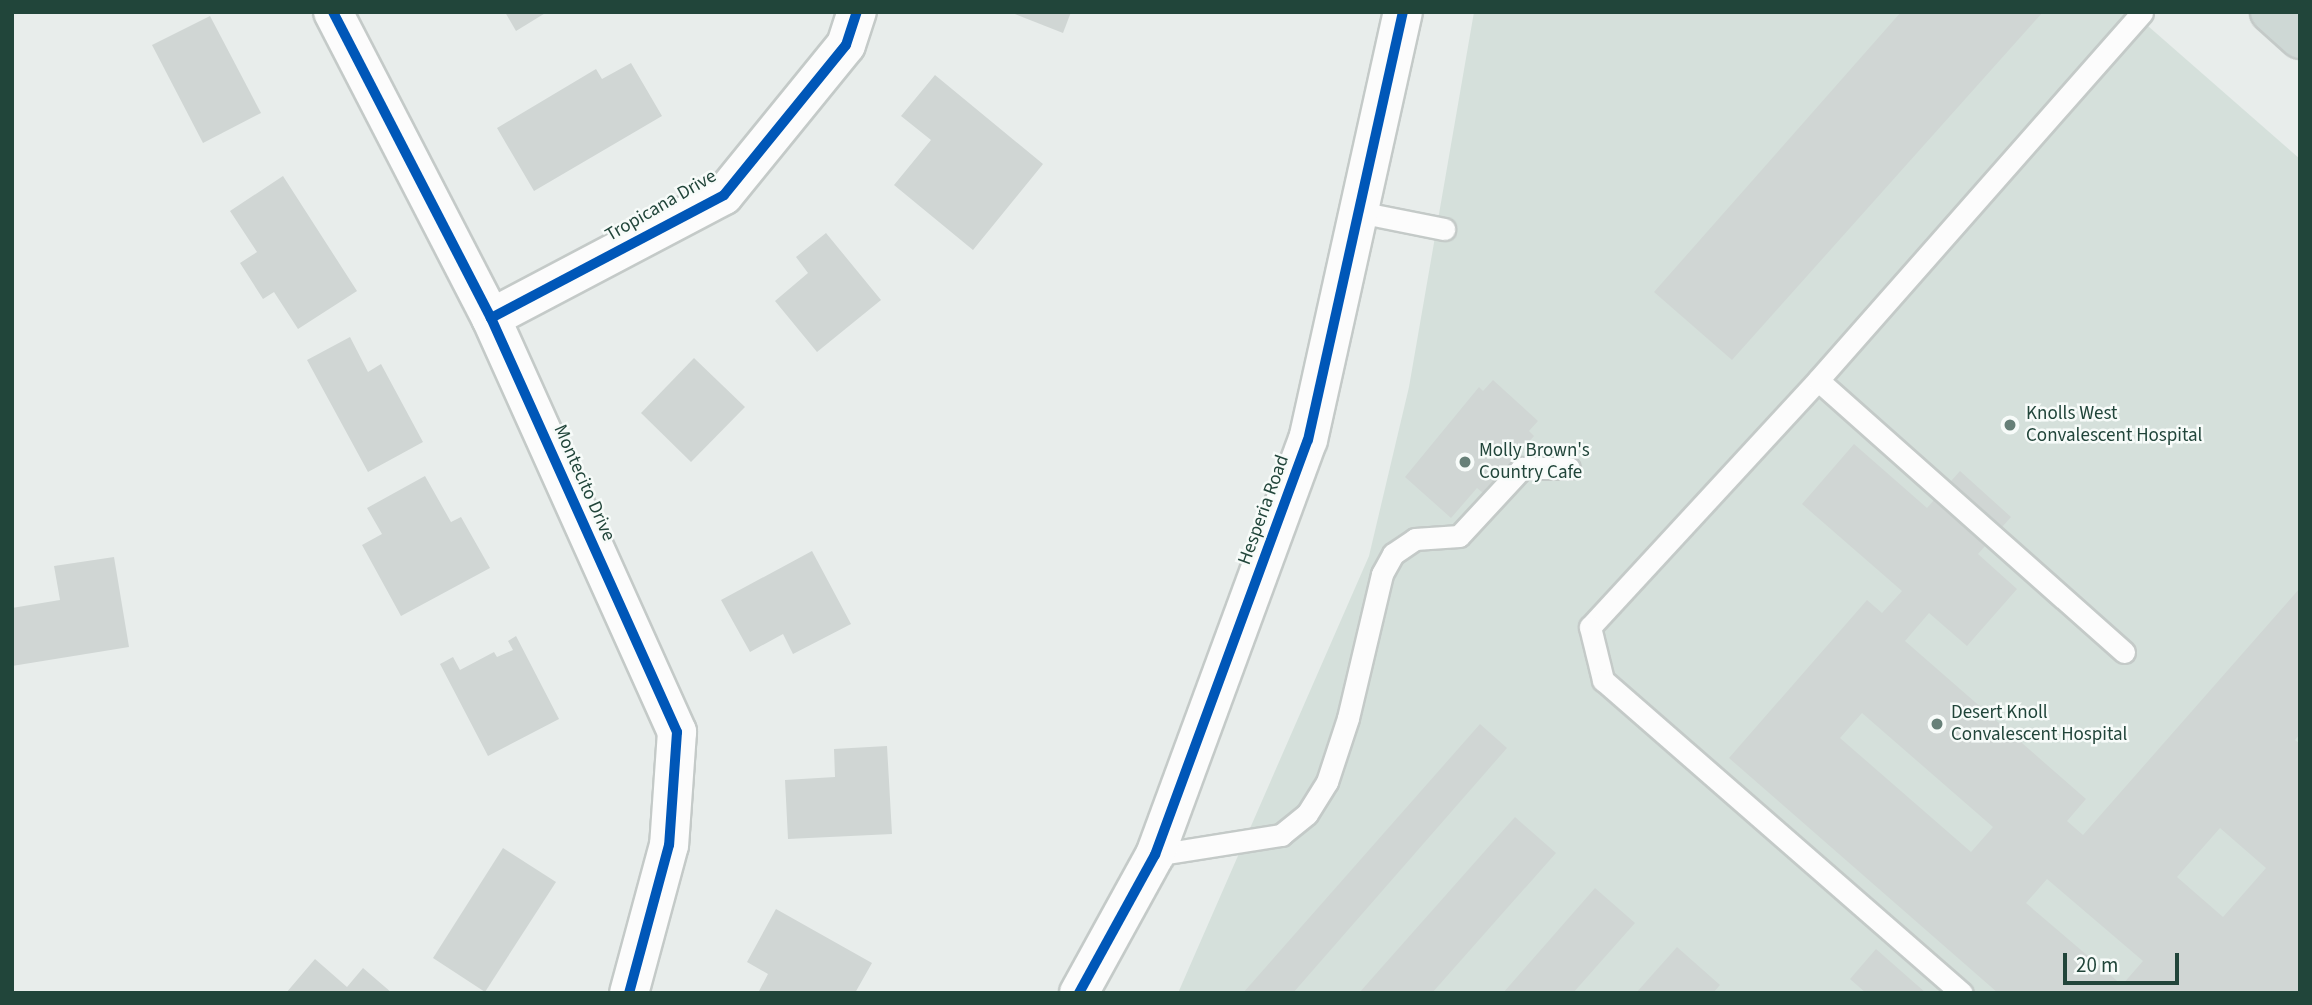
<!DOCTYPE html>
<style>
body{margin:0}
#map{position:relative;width:2312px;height:1005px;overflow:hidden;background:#e8edeb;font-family:"Source Sans 3",sans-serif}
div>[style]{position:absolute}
.built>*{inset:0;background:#d5e0db}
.building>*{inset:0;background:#d0d6d4}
.roads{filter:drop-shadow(2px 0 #c4cac8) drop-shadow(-2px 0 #c4cac8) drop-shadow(0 2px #c4cac8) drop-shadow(0 -2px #c4cac8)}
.service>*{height:21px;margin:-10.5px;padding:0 10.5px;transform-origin:10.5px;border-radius:10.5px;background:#fcfcfc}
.minor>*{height:38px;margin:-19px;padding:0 19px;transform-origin:19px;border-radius:19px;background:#fcfcfc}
.secondary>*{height:38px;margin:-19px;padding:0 19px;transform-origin:19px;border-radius:19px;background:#fcfcfc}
.primary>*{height:38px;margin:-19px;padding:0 19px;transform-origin:19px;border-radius:19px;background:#ced8d5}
.cycleway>*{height:10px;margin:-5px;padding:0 5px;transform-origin:5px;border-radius:5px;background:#0057b8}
.dots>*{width:19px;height:19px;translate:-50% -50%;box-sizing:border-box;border:4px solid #f7fbf9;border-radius:50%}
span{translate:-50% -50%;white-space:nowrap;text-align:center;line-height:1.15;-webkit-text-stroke:5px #f7fbf9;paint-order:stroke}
.street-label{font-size:19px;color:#21453a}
.poi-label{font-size:19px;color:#21453a}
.left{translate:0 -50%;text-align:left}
.frame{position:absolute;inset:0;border:14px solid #21453a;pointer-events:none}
.scale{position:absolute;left:2063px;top:953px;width:116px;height:32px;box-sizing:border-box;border:4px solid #21453a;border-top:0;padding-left:9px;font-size:21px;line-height:24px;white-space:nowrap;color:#21453a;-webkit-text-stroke:5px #f7fbf9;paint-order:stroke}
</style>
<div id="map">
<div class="built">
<div style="clip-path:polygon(1474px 12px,2132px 12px,2300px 159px,2300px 993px,1178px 993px,1369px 556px,1409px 387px)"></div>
</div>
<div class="building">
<div style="clip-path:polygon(505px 12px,547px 12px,516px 31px)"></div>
<div style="clip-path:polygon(1010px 12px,1071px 12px,1063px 33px)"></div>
<div style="clip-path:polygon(1901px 12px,2043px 12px,1732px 360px,1654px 292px)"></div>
<div style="clip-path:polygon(210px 16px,261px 113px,203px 143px,152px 45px)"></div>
<div style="clip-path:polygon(631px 63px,662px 116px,534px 191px,497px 128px,596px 69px,602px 79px)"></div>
<div style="clip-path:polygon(935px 75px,1043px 164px,973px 250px,894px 185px,931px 140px,901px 116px)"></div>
<div style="clip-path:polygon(283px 176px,357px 291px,298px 329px,274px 292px,263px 299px,240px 263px,257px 252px,230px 211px)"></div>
<div style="clip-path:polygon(826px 233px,881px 300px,817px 352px,775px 301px,808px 273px,796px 257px)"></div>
<div style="clip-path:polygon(350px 337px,368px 372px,381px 364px,423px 442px,368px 472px,307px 360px)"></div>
<div style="clip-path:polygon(694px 358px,745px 407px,691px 462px,641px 413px)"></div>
<div style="clip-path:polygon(1493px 380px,1538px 421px,1529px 431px,1534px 436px,1483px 493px,1477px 488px,1451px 518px,1405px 477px,1479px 387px,1483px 391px)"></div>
<div style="clip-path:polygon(evenodd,1854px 444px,1927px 508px,1960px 471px,2011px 517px,1978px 554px,2017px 589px,1967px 646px,1929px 613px,1905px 641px,2086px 799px,2067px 821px,2083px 835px,2300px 588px,2300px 734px,2295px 740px,2300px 744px,2300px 993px,1998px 993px,1729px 758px,1867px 600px,1882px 613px,1902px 591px,1802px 504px,1854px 444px,1862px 713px,1993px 827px,1971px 852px,1840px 738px,1862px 713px,1854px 444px,2220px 828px,2266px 868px,2223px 917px,2177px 877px,2220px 828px,1854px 444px,2047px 879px,2143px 961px,2122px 985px,2026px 903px,2047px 879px)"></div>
<div style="clip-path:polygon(425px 476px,451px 522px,461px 517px,490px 568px,401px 616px,362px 545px,382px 534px,367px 508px)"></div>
<div style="clip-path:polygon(812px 551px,851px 624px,793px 654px,783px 634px,750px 652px,721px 600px)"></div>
<div style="clip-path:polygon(114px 557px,129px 647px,12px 666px,12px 608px,60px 600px,54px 566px)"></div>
<div style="clip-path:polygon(516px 636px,559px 719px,488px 756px,440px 664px,453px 657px,460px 670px,494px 652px,497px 657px,513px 650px,508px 641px)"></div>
<div style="clip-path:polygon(1480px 724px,1507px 748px,1293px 993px,1243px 993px)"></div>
<div style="clip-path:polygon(887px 746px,892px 834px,788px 839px,785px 780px,835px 777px,834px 749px)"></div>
<div style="clip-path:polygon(1515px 817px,1556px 853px,1432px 993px,1359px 993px)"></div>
<div style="clip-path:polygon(503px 848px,556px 882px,485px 992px,433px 958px)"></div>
<div style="clip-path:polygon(1595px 888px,1635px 923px,1573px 993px,1503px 993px)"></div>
<div style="clip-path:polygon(776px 909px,872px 963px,855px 993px,758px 993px,768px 974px,747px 962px)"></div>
<div style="clip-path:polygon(1677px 947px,1720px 985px,1713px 993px,1636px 993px)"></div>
<div style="clip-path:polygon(1876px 949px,1926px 993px,1866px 993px,1850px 979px)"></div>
<div style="clip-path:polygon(315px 959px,347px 987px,363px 968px,392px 993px,286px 993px)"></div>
</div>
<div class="roads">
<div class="service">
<div style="left:1359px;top:212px;width:87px;rotate:11.3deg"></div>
<div style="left:1818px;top:380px;width:336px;rotate:132.7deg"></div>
<div style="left:1590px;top:627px;width:55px;rotate:76.2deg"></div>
<div style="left:1603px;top:680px;width:476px;rotate:41.1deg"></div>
<div style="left:2124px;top:652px;width:409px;rotate:-138.4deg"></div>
<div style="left:1818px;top:380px;width:490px;rotate:-48.6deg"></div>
<div style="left:1155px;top:855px;width:128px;rotate:-9deg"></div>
<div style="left:1281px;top:835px;width:33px;rotate:-39deg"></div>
<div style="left:1307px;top:814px;width:38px;rotate:-58deg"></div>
<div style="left:1327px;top:782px;width:67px;rotate:-71.8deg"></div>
<div style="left:1348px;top:718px;width:148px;rotate:-76.7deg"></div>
<div style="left:1382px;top:574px;width:23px;rotate:-61deg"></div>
<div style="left:1393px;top:554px;width:27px;rotate:-34deg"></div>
<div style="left:1415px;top:539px;width:44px;rotate:-3.9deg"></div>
<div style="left:1459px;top:536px;width:93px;rotate:-47.2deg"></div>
<div style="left:1522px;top:468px;width:47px"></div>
</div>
<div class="minor">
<div style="left:333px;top:12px;width:344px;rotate:62.7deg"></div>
<div style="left:491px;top:318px;width:454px;rotate:65.8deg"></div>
<div style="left:677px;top:732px;width:113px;rotate:94deg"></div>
<div style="left:669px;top:845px;width:153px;rotate:105.1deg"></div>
<div style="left:491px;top:318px;width:263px;rotate:-27.8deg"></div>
<div style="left:724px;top:195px;width:193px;rotate:-50.9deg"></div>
<div style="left:846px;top:45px;width:35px;rotate:-72deg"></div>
</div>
<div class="secondary">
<div style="left:1079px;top:993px;width:158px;rotate:-61.2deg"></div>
<div style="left:1155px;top:855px;width:442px;rotate:-69.8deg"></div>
<div style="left:1308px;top:440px;width:438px;rotate:-77.5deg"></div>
</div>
<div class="primary">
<div style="left:2270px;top:12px;width:40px;rotate:42deg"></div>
</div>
</div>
<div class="cycleway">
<div style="left:333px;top:12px;width:344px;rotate:62.7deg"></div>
<div style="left:491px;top:318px;width:454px;rotate:65.8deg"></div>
<div style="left:677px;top:732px;width:113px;rotate:94deg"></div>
<div style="left:669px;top:845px;width:153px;rotate:105.1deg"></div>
<div style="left:491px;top:318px;width:263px;rotate:-27.8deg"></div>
<div style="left:724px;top:195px;width:193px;rotate:-50.9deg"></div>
<div style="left:846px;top:45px;width:35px;rotate:-72deg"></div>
<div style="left:1079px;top:993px;width:158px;rotate:-61.2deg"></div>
<div style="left:1155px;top:855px;width:442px;rotate:-69.8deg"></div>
<div style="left:1308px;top:440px;width:438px;rotate:-77.5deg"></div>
</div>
<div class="dots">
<div style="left:2010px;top:425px;background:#678078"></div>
<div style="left:1465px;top:462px;background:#678078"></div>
<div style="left:1937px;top:724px;background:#678078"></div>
</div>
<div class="street-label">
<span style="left:661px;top:206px;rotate:-30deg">Tropicana Drive</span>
<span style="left:584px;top:483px;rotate:66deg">Montecito Drive</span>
<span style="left:1264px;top:510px;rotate:-70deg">Hesperia Road</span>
</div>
<div class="poi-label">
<span class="left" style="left:2026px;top:425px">Knolls West<br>Convalescent Hospital</span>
<span class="left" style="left:1479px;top:462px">Molly Brown's<br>Country Cafe</span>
<span class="left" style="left:1951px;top:724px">Desert Knoll<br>Convalescent Hospital</span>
</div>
<div class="frame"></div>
<div class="scale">20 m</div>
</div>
